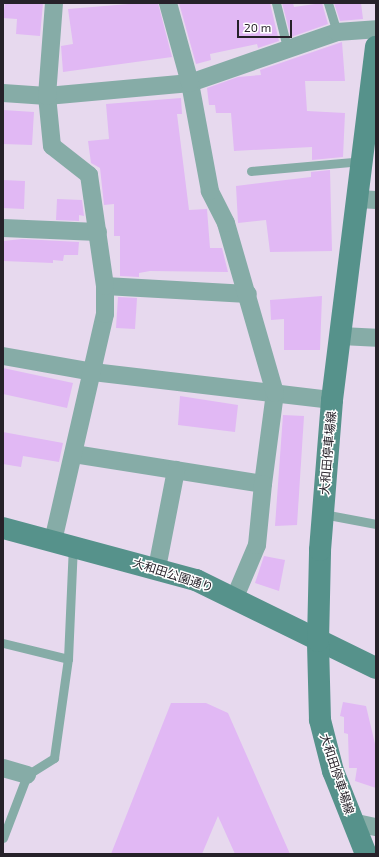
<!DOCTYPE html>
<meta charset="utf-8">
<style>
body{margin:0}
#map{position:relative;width:379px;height:857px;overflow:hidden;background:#e7d9ee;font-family:"Exo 2","Noto Sans JP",sans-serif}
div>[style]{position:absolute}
.building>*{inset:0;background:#e1b8f4}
.lane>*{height:9px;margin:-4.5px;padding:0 4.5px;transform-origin:4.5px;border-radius:4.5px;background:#86aca7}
.street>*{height:18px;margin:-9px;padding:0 9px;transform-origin:9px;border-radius:9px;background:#86aca7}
.secondary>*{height:22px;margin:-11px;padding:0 11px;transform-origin:11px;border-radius:11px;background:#56928b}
span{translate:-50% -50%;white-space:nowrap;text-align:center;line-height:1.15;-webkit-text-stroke:3px #fff;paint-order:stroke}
.street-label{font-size:12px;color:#262129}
.frame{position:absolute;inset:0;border:4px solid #262129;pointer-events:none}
.scale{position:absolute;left:237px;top:20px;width:55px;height:18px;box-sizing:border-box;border:2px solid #262129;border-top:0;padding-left:5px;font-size:12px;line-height:14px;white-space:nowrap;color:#262129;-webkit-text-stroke:3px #fff;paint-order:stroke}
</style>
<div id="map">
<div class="building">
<div style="clip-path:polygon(5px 3px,43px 3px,40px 36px,16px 34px,17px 19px,3px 18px)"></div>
<div style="clip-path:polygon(141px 3px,158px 3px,172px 57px,63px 72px,61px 46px,73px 44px,68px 9px)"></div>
<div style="clip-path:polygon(179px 3px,270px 3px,279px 41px,258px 48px,257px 44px,210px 54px,211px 60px,196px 64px)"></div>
<div style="clip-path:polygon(282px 3px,293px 3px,294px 7px,322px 3px,328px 24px,291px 37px)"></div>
<div style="clip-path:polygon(334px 3px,361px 3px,363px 19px,340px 21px)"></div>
<div style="clip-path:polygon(342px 42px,345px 81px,305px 81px,307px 111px,345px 113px,343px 157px,312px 160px,312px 147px,234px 151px,231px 113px,216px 113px,215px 105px,209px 105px,207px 88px,238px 77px,261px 75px,260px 70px)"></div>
<div style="clip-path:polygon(181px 98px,182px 114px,177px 114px,189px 210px,207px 209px,210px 248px,222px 248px,228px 272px,150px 271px,139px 273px,139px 277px,120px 276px,120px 236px,114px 236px,114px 204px,104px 205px,100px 168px,91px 163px,88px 141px,109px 139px,106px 104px)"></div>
<div style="clip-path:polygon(3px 110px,34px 112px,32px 145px,3px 144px)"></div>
<div style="clip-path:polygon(330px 170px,332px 251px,270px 252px,266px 220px,238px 223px,236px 186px,311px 177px,311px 172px)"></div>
<div style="clip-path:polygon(3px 180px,25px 181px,24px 209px,3px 208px)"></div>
<div style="clip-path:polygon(57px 199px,82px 200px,84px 216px,79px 215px,79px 221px,56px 220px)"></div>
<div style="clip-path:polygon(22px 239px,79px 242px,78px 255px,64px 255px,63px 261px,53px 260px,53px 263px,3px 261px,3px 241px)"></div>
<div style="clip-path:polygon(322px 296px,320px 350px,284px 350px,284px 319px,271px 320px,270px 300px)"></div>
<div style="clip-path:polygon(118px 297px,137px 298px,135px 329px,116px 328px)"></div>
<div style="clip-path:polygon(3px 368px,73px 383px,67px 408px,3px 394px)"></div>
<div style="clip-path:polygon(180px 396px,238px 405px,235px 432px,178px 425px)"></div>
<div style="clip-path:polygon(283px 415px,304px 416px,297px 525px,275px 526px)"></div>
<div style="clip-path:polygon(3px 432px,63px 443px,59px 462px,23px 456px,21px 467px,3px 464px)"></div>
<div style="clip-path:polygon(264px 556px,285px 560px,279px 591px,255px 583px)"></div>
<div style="clip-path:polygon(343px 702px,366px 706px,376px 748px,376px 788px,355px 781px,357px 768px,349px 768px,348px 734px,344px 733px,344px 717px,340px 716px)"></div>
<div style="clip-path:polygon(171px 703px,206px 703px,228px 713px,290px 854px,235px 854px,218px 816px,202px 854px,111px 854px)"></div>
</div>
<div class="lane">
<div style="left:276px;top:3px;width:49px;rotate:76deg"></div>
<div style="left:328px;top:3px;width:30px;rotate:73deg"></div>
<div style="left:251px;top:171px;width:111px;rotate:-5.1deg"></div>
<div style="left:323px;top:514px;width:54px;rotate:10.7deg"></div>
<div style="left:3px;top:643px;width:67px;rotate:13.8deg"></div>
<div style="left:3px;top:838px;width:67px;rotate:-69.1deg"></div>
<div style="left:27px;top:775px;width:32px;rotate:-32deg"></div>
<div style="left:54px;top:758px;width:100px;rotate:-82deg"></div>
<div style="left:68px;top:659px;width:113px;rotate:-87.5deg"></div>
</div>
<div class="street">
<div style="left:3px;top:93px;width:44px;rotate:3.9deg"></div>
<div style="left:47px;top:96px;width:144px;rotate:-5.2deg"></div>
<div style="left:190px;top:83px;width:156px;rotate:-19.1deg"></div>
<div style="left:337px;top:32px;width:39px;rotate:-4deg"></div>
<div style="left:358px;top:199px;width:18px;rotate:3deg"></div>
<div style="left:3px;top:228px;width:95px;rotate:2.4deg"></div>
<div style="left:105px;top:286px;width:143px;rotate:3.2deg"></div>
<div style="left:341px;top:336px;width:35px;rotate:3deg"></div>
<div style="left:3px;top:356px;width:91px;rotate:10.1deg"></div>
<div style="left:93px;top:372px;width:241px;rotate:6.7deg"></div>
<div style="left:74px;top:454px;width:191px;rotate:9deg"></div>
<div style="left:263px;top:484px;width:92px;rotate:-82.5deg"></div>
<div style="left:275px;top:393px;width:177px;rotate:-106.1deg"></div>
<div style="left:226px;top:223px;width:36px;rotate:-117deg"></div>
<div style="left:210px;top:191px;width:110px;rotate:-100.5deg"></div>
<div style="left:190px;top:83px;width:83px;rotate:-105.4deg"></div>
<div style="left:53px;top:541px;width:233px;rotate:-77.1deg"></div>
<div style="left:105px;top:314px;width:28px;rotate:-90deg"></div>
<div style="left:105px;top:286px;width:112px;rotate:-98.2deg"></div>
<div style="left:89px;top:175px;width:47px;rotate:-141.9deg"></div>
<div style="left:52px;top:146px;width:50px;rotate:-95.7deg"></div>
<div style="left:47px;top:96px;width:93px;rotate:-85.7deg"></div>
<div style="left:157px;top:568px;width:100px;rotate:-79deg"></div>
<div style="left:235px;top:597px;width:56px;rotate:-67.1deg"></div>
<div style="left:257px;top:545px;width:61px;rotate:-84.4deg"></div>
<div style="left:3px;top:768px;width:25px;rotate:16deg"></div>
<div style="left:352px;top:822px;width:25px;rotate:12deg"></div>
</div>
<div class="secondary">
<div style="left:3px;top:528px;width:200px;rotate:15.1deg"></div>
<div style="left:196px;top:580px;width:200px;rotate:26.1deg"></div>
<div style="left:366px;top:854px;width:89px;rotate:-111.7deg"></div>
<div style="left:333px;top:771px;width:53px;rotate:-104.3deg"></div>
<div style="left:320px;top:720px;width:79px;rotate:-91.5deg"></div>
<div style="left:318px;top:641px;width:91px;rotate:-88.7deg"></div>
<div style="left:320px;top:550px;width:150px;rotate:-85.4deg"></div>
<div style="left:332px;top:400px;width:356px;rotate:-82.9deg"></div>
</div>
<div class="street-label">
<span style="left:328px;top:453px;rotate:-85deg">大和田停車場線</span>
<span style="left:173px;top:575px;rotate:18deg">大和田公園通り</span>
<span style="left:337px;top:774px;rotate:72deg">大和田停車場線</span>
</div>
<div class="frame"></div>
<div class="scale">20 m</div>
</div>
